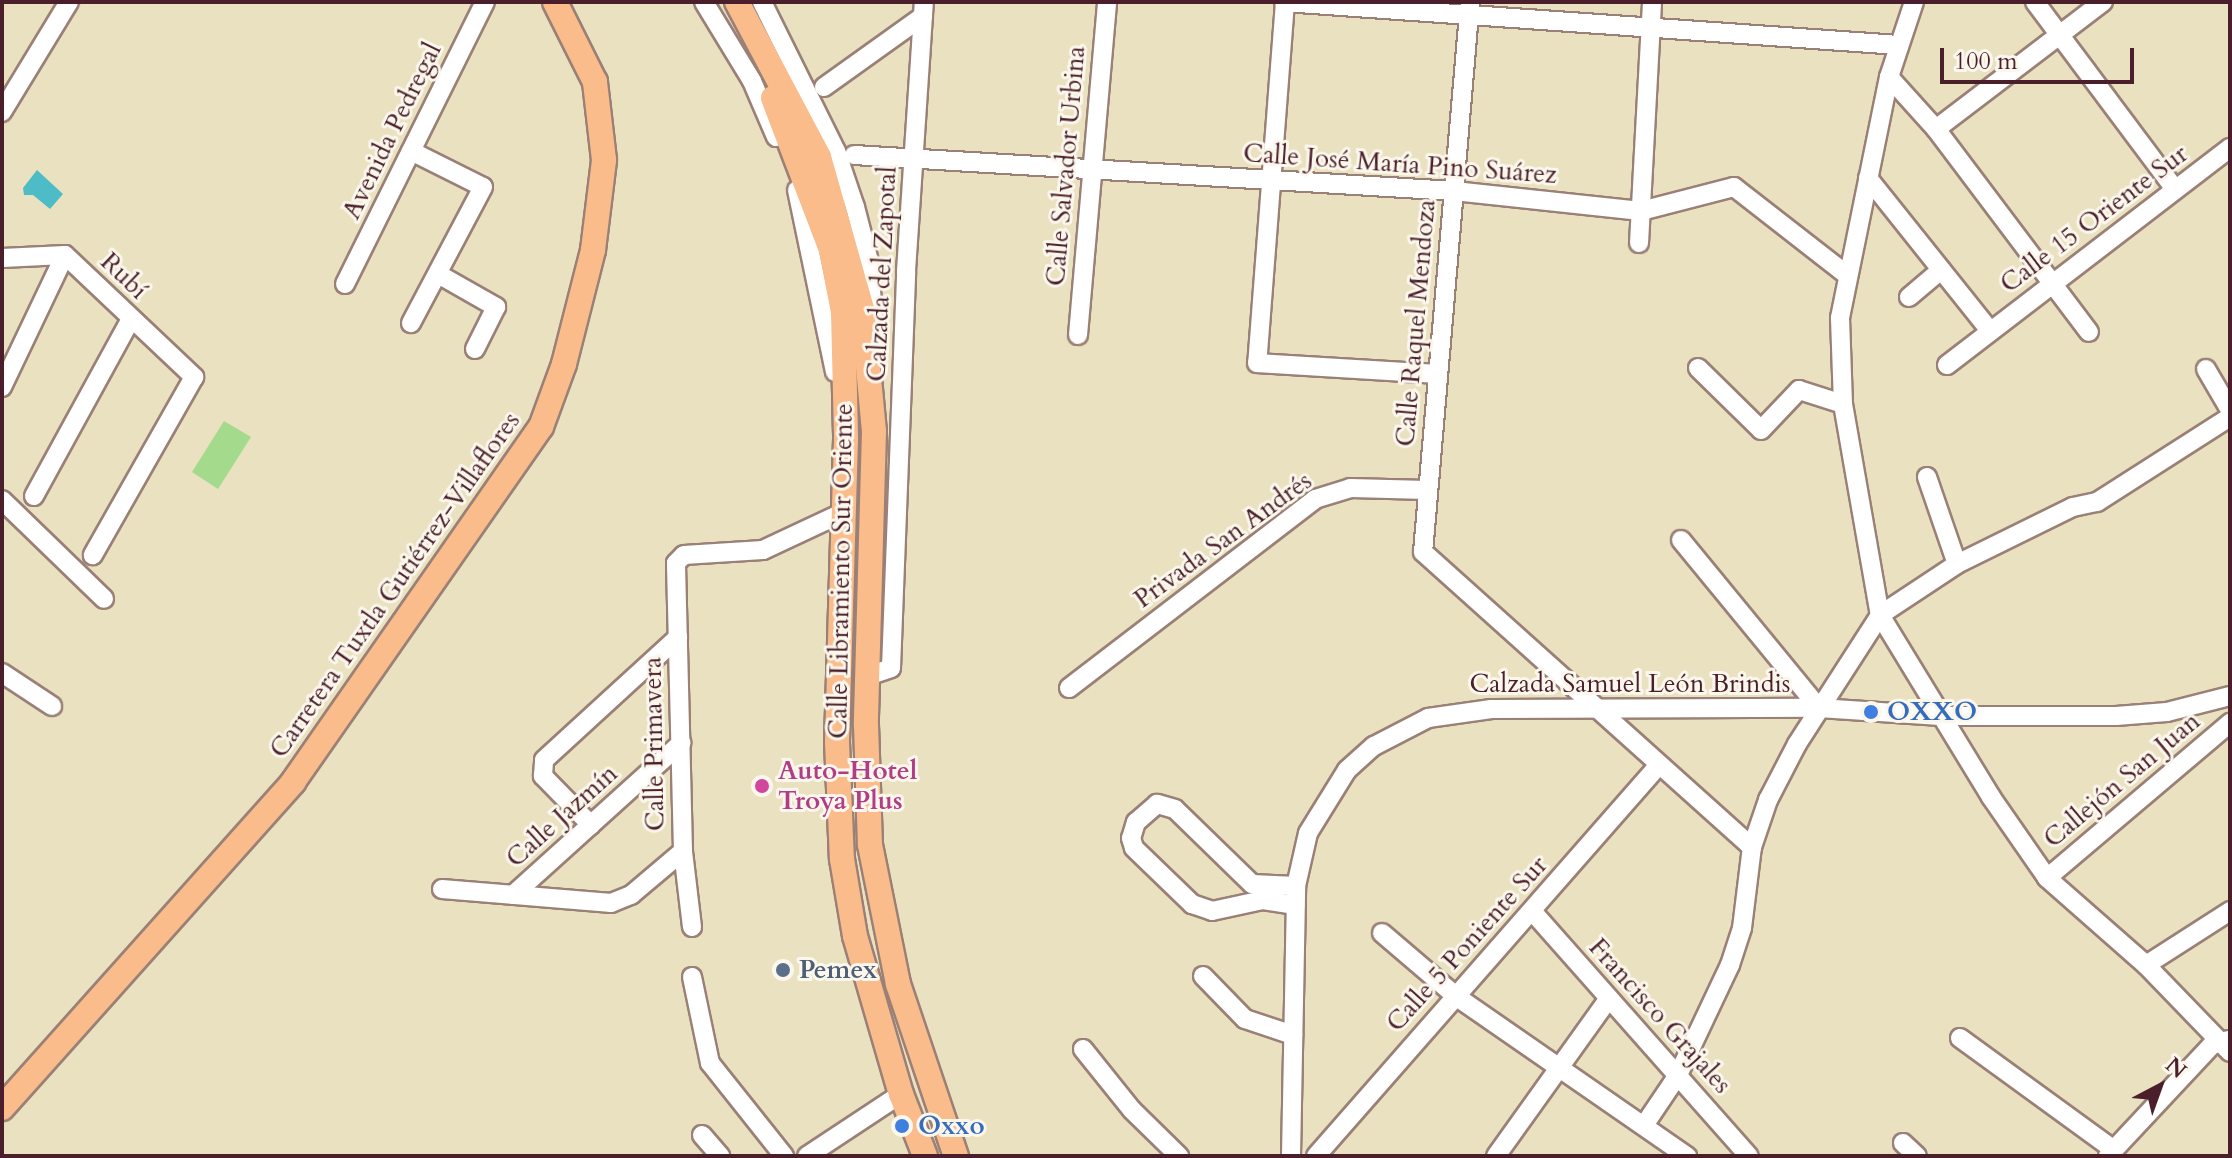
<!DOCTYPE html>
<meta charset="utf-8">
<style>
body{margin:0}
#map{position:relative;width:2232px;height:1158px;overflow:hidden;background:#eae1c0;font-family:Cardo,serif}
div>[style]{position:absolute}
.green>*{inset:0;background:#a4da8b}
.water>*{inset:0;background:#4ebcc7}
.roads{filter:drop-shadow(2px 0 #9a8076) drop-shadow(-2px 0 #9a8076) drop-shadow(0 2px #9a8076) drop-shadow(0 -2px #9a8076)}
.minor>*{height:18px;margin:-9px;padding:0 9px;transform-origin:9px;border-radius:9px;background:#fff}
.major>*{height:24px;margin:-12px;padding:0 12px;transform-origin:12px;border-radius:12px;background:#fabc8b}
.dots>*{width:22px;height:22px;translate:-50% -50%;box-sizing:border-box;border:4px solid #fbf7ec;border-radius:50%}
span{translate:-50% -50%;white-space:nowrap;text-align:center;line-height:1.15;-webkit-text-stroke:6px #fbf7ec;paint-order:stroke}
.street-label{font-size:26px;color:#4a1f2b}
.shop-label{font-size:26px;color:#366cbe;font-weight:700}
.left{translate:0 -50%;text-align:left}
.hotel-label{font-size:26px;color:#b23c85;font-weight:700}
.service-label{font-size:26px;color:#4e5e75;font-weight:700}
.frame{position:absolute;inset:0;border:4px solid #4a1f2b;pointer-events:none}
.north{position:absolute;left:2120px;top:1046px;width:80px;height:80px;-webkit-text-stroke:6px #fbf7ec;paint-order:stroke;rotate:41deg;font-size:22px;font-weight:700;line-height:32px;text-align:center;color:#4a1f2b}
.north::after{content:'';display:block;margin:auto;width:28px;height:36px;background:#4a1f2b;clip-path:polygon(50% 0,100% 100%,50% 72%,0 100%)}
.scale{position:absolute;left:1940px;top:48px;width:194px;height:36px;box-sizing:border-box;border:4px solid #4a1f2b;border-top:0;padding-left:10px;font-size:24px;line-height:28px;white-space:nowrap;color:#4a1f2b;-webkit-text-stroke:6px #fbf7ec;paint-order:stroke}
</style>
<div id="map">
<div class="green">
<div style="clip-path:polygon(224px 421px,251px 437px,218px 489px,192px 472px)"></div>
</div>
<div class="water">
<div style="clip-path:polygon(37px 170px,63px 194px,50px 209px,33px 195px,24px 195px,23px 188px)"></div>
</div>
<div class="roads">
<div class="minor">
<div style="left:704px;top:2px;width:92px;rotate:58.7deg"></div>
<div style="left:752px;top:81px;width:61px;rotate:66.8deg"></div>
<div style="left:762px;top:2px;width:166px;rotate:63.6deg"></div>
<div style="left:836px;top:151px;width:59px;rotate:71.3deg"></div>
<div style="left:855px;top:207px;width:56px;rotate:75.5deg"></div>
<div style="left:869px;top:261px;width:99px;rotate:86deg"></div>
<div style="left:1284px;top:2px;width:617px;rotate:4deg"></div>
<div style="left:1285px;top:2px;width:362px;rotate:94.4deg"></div>
<div style="left:1257px;top:363px;width:181px;rotate:3.5deg"></div>
<div style="left:1470px;top:2px;width:552px;rotate:94.88deg"></div>
<div style="left:1423px;top:552px;width:442px;rotate:41.9deg"></div>
<div style="left:1914px;top:2px;width:79px;rotate:108.4deg"></div>
<div style="left:1889px;top:77px;width:246px;rotate:101.5deg"></div>
<div style="left:1840px;top:318px;width:86px;rotate:88deg"></div>
<div style="left:1843px;top:404px;width:214px;rotate:80.1deg"></div>
<div style="left:1880px;top:615px;width:213px;rotate:58.6deg"></div>
<div style="left:1991px;top:797px;width:98px;rotate:55.3deg"></div>
<div style="left:2047px;top:878px;width:132px;rotate:41.3deg"></div>
<div style="left:2146px;top:965px;width:121px;rotate:46deg"></div>
<div style="left:2035px;top:2px;width:234px;rotate:53.2deg"></div>
<div style="left:1889px;top:77px;width:70px;rotate:47.9deg"></div>
<div style="left:1936px;top:129px;width:254px;rotate:53deg"></div>
<div style="left:824px;top:87px;width:122px;rotate:-35.6deg"></div>
<div style="left:2px;top:112px;width:129px;rotate:-58.7deg"></div>
<div style="left:1936px;top:129px;width:210px;rotate:-37.3deg"></div>
<div style="left:411px;top:151px;width:80px;rotate:26.6deg"></div>
<div style="left:483px;top:187px;width:154px;rotate:117.9deg"></div>
<div style="left:854px;top:155px;width:601px;rotate:3.43deg"></div>
<div style="left:1454px;top:191px;width:188px;rotate:6.1deg"></div>
<div style="left:1641px;top:211px;width:96px;rotate:-14.5deg"></div>
<div style="left:1734px;top:187px;width:143px;rotate:37.9deg"></div>
<div style="left:1868px;top:178px;width:196px;rotate:51.4deg"></div>
<div style="left:797px;top:190px;width:186px;rotate:78.2deg"></div>
<div style="left:1639px;top:243px;width:241px;rotate:-86.9deg"></div>
<div style="left:2px;top:258px;width:63px;rotate:-2.7deg"></div>
<div style="left:65px;top:255px;width:178px;rotate:43.4deg"></div>
<div style="left:194px;top:377px;width:205px;rotate:119.6deg"></div>
<div style="left:438px;top:274px;width:67px;rotate:29.6deg"></div>
<div style="left:496px;top:307px;width:47px;rotate:116.6deg"></div>
<div style="left:345px;top:284px;width:315px;rotate:-63.6deg"></div>
<div style="left:1909px;top:297px;width:42px;rotate:-40.2deg"></div>
<div style="left:1078px;top:335px;width:334px;rotate:-85deg"></div>
<div style="left:1947px;top:365px;width:357px;rotate:-37.5deg"></div>
<div style="left:1698px;top:368px;width:88px;rotate:44.5deg"></div>
<div style="left:1761px;top:430px;width:55px;rotate:-46.5deg"></div>
<div style="left:1799px;top:390px;width:46px;rotate:17.7deg"></div>
<div style="left:2206px;top:369px;width:48px;rotate:59.7deg"></div>
<div style="left:2px;top:387px;width:146px;rotate:-64.5deg"></div>
<div style="left:1927px;top:477px;width:92px;rotate:71deg"></div>
<div style="left:34px;top:496px;width:202px;rotate:-61.3deg"></div>
<div style="left:2px;top:500px;width:142px;rotate:44.1deg"></div>
<div style="left:1681px;top:540px;width:217px;rotate:50.6deg"></div>
<div style="left:2px;top:673px;width:60px;rotate:33.4deg"></div>
<div style="left:868px;top:676px;width:24px;rotate:-19deg"></div>
<div style="left:891px;top:668px;width:397px;rotate:-87.8deg"></div>
<div style="left:906px;top:271px;width:270px;rotate:-86.2deg"></div>
<div style="left:1069px;top:688px;width:310px;rotate:-37.5deg"></div>
<div style="left:1315px;top:499px;width:37px;rotate:-17deg"></div>
<div style="left:1350px;top:488px;width:78px;rotate:1.5deg"></div>
<div style="left:591px;top:825px;width:69px;rotate:-134.4deg"></div>
<div style="left:543px;top:776px;width:16px;rotate:-86deg"></div>
<div style="left:544px;top:760px;width:182px;rotate:-42.5deg"></div>
<div style="left:2047px;top:878px;width:240px;rotate:-40.3deg"></div>
<div style="left:1296px;top:886px;width:44px;rotate:-177.4deg"></div>
<div style="left:1252px;top:884px;width:107px;rotate:-135.8deg"></div>
<div style="left:1175px;top:809px;width:19px;rotate:-164deg"></div>
<div style="left:1157px;top:804px;width:28px;rotate:139deg"></div>
<div style="left:1136px;top:822px;width:17px;rotate:107deg"></div>
<div style="left:1131px;top:838px;width:10px;rotate:73deg"></div>
<div style="left:1134px;top:848px;width:81px;rotate:44deg"></div>
<div style="left:1192px;top:904px;width:21px;rotate:19deg"></div>
<div style="left:1212px;top:911px;width:52px;rotate:-12.2deg"></div>
<div style="left:1263px;top:900px;width:33px;rotate:9deg"></div>
<div style="left:442px;top:889px;width:170px;rotate:4.7deg"></div>
<div style="left:611px;top:903px;width:22px;rotate:-22deg"></div>
<div style="left:631px;top:895px;width:68px;rotate:-40.2deg"></div>
<div style="left:513px;top:895px;width:227px;rotate:-42.1deg"></div>
<div style="left:1532px;top:911px;width:327px;rotate:48.5deg"></div>
<div style="left:692px;top:927px;width:77px;rotate:-96.8deg"></div>
<div style="left:683px;top:851px;width:288px;rotate:-91.4deg"></div>
<div style="left:676px;top:563px;width:11px;rotate:-45deg"></div>
<div style="left:684px;top:555px;width:79px;rotate:-3.6deg"></div>
<div style="left:763px;top:550px;width:89px;rotate:-25.1deg"></div>
<div style="left:1382px;top:933px;width:99px;rotate:40.5deg"></div>
<div style="left:1457px;top:997px;width:280px;rotate:34.7deg"></div>
<div style="left:2146px;top:965px;width:100px;rotate:-32.7deg"></div>
<div style="left:1203px;top:976px;width:60px;rotate:45.7deg"></div>
<div style="left:1245px;top:1019px;width:51px;rotate:18.4deg"></div>
<div style="left:692px;top:977px;width:88px;rotate:78.2deg"></div>
<div style="left:710px;top:1063px;width:119px;rotate:51.5deg"></div>
<div style="left:1960px;top:1038px;width:190px;rotate:36deg"></div>
<div style="left:1083px;top:1049px;width:78px;rotate:51.2deg"></div>
<div style="left:1132px;top:1110px;width:66px;rotate:44.4deg"></div>
<div style="left:1645px;top:1124px;width:59px;rotate:-56deg"></div>
<div style="left:1678px;top:1075px;width:122px;rotate:-64.7deg"></div>
<div style="left:1730px;top:965px;width:39px;rotate:-72deg"></div>
<div style="left:1742px;top:928px;width:82px;rotate:-83deg"></div>
<div style="left:1752px;top:847px;width:50px;rotate:-71.2deg"></div>
<div style="left:1768px;top:800px;width:63px;rotate:-62.6deg"></div>
<div style="left:1797px;top:744px;width:153px;rotate:-57.2deg"></div>
<div style="left:1880px;top:615px;width:92px;rotate:-33.5deg"></div>
<div style="left:1957px;top:564px;width:129px;rotate:-26.2deg"></div>
<div style="left:2073px;top:507px;width:25px;rotate:-12deg"></div>
<div style="left:2097px;top:502px;width:158px;rotate:-32.6deg"></div>
<div style="left:702px;top:1135px;width:28px;rotate:49deg"></div>
<div style="left:1903px;top:1143px;width:19px;rotate:43deg"></div>
<div style="left:807px;top:1156px;width:113px;rotate:-33.4deg"></div>
<div style="left:1291px;top:1156px;width:270px;rotate:-88.9deg"></div>
<div style="left:1296px;top:886px;width:54px;rotate:-77.2deg"></div>
<div style="left:1308px;top:833px;width:74px;rotate:-58.2deg"></div>
<div style="left:1347px;top:770px;width:36px;rotate:-42deg"></div>
<div style="left:1374px;top:746px;width:61px;rotate:-27.4deg"></div>
<div style="left:1428px;top:718px;width:64px;rotate:-8.1deg"></div>
<div style="left:1491px;top:709px;width:328px;rotate:-0.2deg"></div>
<div style="left:1819px;top:708px;width:122px;rotate:3.8deg"></div>
<div style="left:1941px;top:716px;width:175px"></div>
<div style="left:2116px;top:716px;width:51px;rotate:-4.5deg"></div>
<div style="left:2167px;top:712px;width:65px;rotate:-14.3deg"></div>
<div style="left:1316px;top:1156px;width:519px;rotate:-48.75deg"></div>
<div style="left:1496px;top:1156px;width:194px;rotate:-54.4deg"></div>
<div style="left:2108px;top:1156px;width:152px;rotate:-46.9deg"></div>
<div style="left:2212px;top:1045px;width:17px;rotate:-17deg"></div>
</div>
<div class="major">
<div style="left:737px;top:2px;width:175px;rotate:62.1deg"></div>
<div style="left:819px;top:157px;width:162px;rotate:74.2deg"></div>
<div style="left:863px;top:313px;width:119px;rotate:84.7deg"></div>
<div style="left:874px;top:431px;width:294px;rotate:91.6deg"></div>
<div style="left:866px;top:725px;width:120px;rotate:88.1deg"></div>
<div style="left:870px;top:845px;width:142px;rotate:78.6deg"></div>
<div style="left:898px;top:984px;width:182px;rotate:71.4deg"></div>
<div style="left:773px;top:98px;width:163px;rotate:69.1deg"></div>
<div style="left:831px;top:250px;width:63px;rotate:79deg"></div>
<div style="left:843px;top:312px;width:127px;rotate:88.6deg"></div>
<div style="left:846px;top:439px;width:303px;rotate:91.7deg"></div>
<div style="left:837px;top:742px;width:117px;rotate:87.6deg"></div>
<div style="left:842px;top:859px;width:78px;rotate:80.4deg"></div>
<div style="left:855px;top:936px;width:165px;rotate:73.8deg"></div>
<div style="left:901px;top:1094px;width:66px;rotate:68.8deg"></div>
<div style="left:2px;top:1108px;width:437px;rotate:-48.2deg"></div>
<div style="left:293px;top:782px;width:433px;rotate:-55.1deg"></div>
<div style="left:541px;top:427px;width:67px;rotate:-69.9deg"></div>
<div style="left:564px;top:364px;width:118px;rotate:-75.7deg"></div>
<div style="left:593px;top:250px;width:91px;rotate:-83deg"></div>
<div style="left:604px;top:160px;width:79px;rotate:-96.6deg"></div>
<div style="left:595px;top:82px;width:89px;rotate:-116.6deg"></div>
</div>
</div>
<div class="dots">
<div style="left:1871px;top:712px;background:#3f7fe0"></div>
<div style="left:762px;top:786px;background:#d1479c"></div>
<div style="left:783px;top:970px;background:#5c6f8a"></div>
<div style="left:902px;top:1126px;background:#3f7fe0"></div>
</div>
<div class="street-label">
<span style="left:392px;top:131px;rotate:-64deg">Avenida Pedregal</span>
<span style="left:1400px;top:164px;rotate:4deg">Calle José María Pino Suárez</span>
<span style="left:1066px;top:166px;rotate:-85deg">Calle Salvador Urbina</span>
<span style="left:2094px;top:219px;rotate:-37deg">Calle 15 Oriente Sur</span>
<span style="left:882px;top:274px;rotate:-87deg">Calzada del Zapotal</span>
<span style="left:124px;top:276px;rotate:44deg">Rubí</span>
<span style="left:1416px;top:323px;rotate:-85deg">Calle Raquel Mendoza</span>
<span style="left:1223px;top:540px;rotate:-36deg">Privada San Andrés</span>
<span style="left:841px;top:571px;rotate:-89deg">Calle Libramiento Sur Oriente</span>
<span style="left:395px;top:585px;rotate:-55deg">Carretera Tuxtla Gutiérrez-Villaflores</span>
<span style="left:1630px;top:684px">Calzada Samuel León Brindis</span>
<span style="left:654px;top:744px;rotate:-91deg">Calle Primavera</span>
<span style="left:2122px;top:780px;rotate:-40deg">Callejón San Juan</span>
<span style="left:562px;top:816px;rotate:-42deg">Calle Jazmín</span>
<span style="left:1467px;top:944px;rotate:-48deg">Calle 5 Poniente Sur</span>
<span style="left:1660px;top:1016px;rotate:48deg">Francisco Grajales</span>
</div>
<div class="shop-label">
<span class="left" style="left:1887px;top:712px">OXXO</span>
<span class="left" style="left:918px;top:1126px">Oxxo</span>
</div>
<div class="hotel-label">
<span class="left" style="left:778px;top:786px">Auto-Hotel<br>Troya Plus</span>
</div>
<div class="service-label">
<span class="left" style="left:799px;top:970px">Pemex</span>
</div>
<div class="frame"></div>
<div class="north">N</div>
<div class="scale">100 m</div>
</div>
